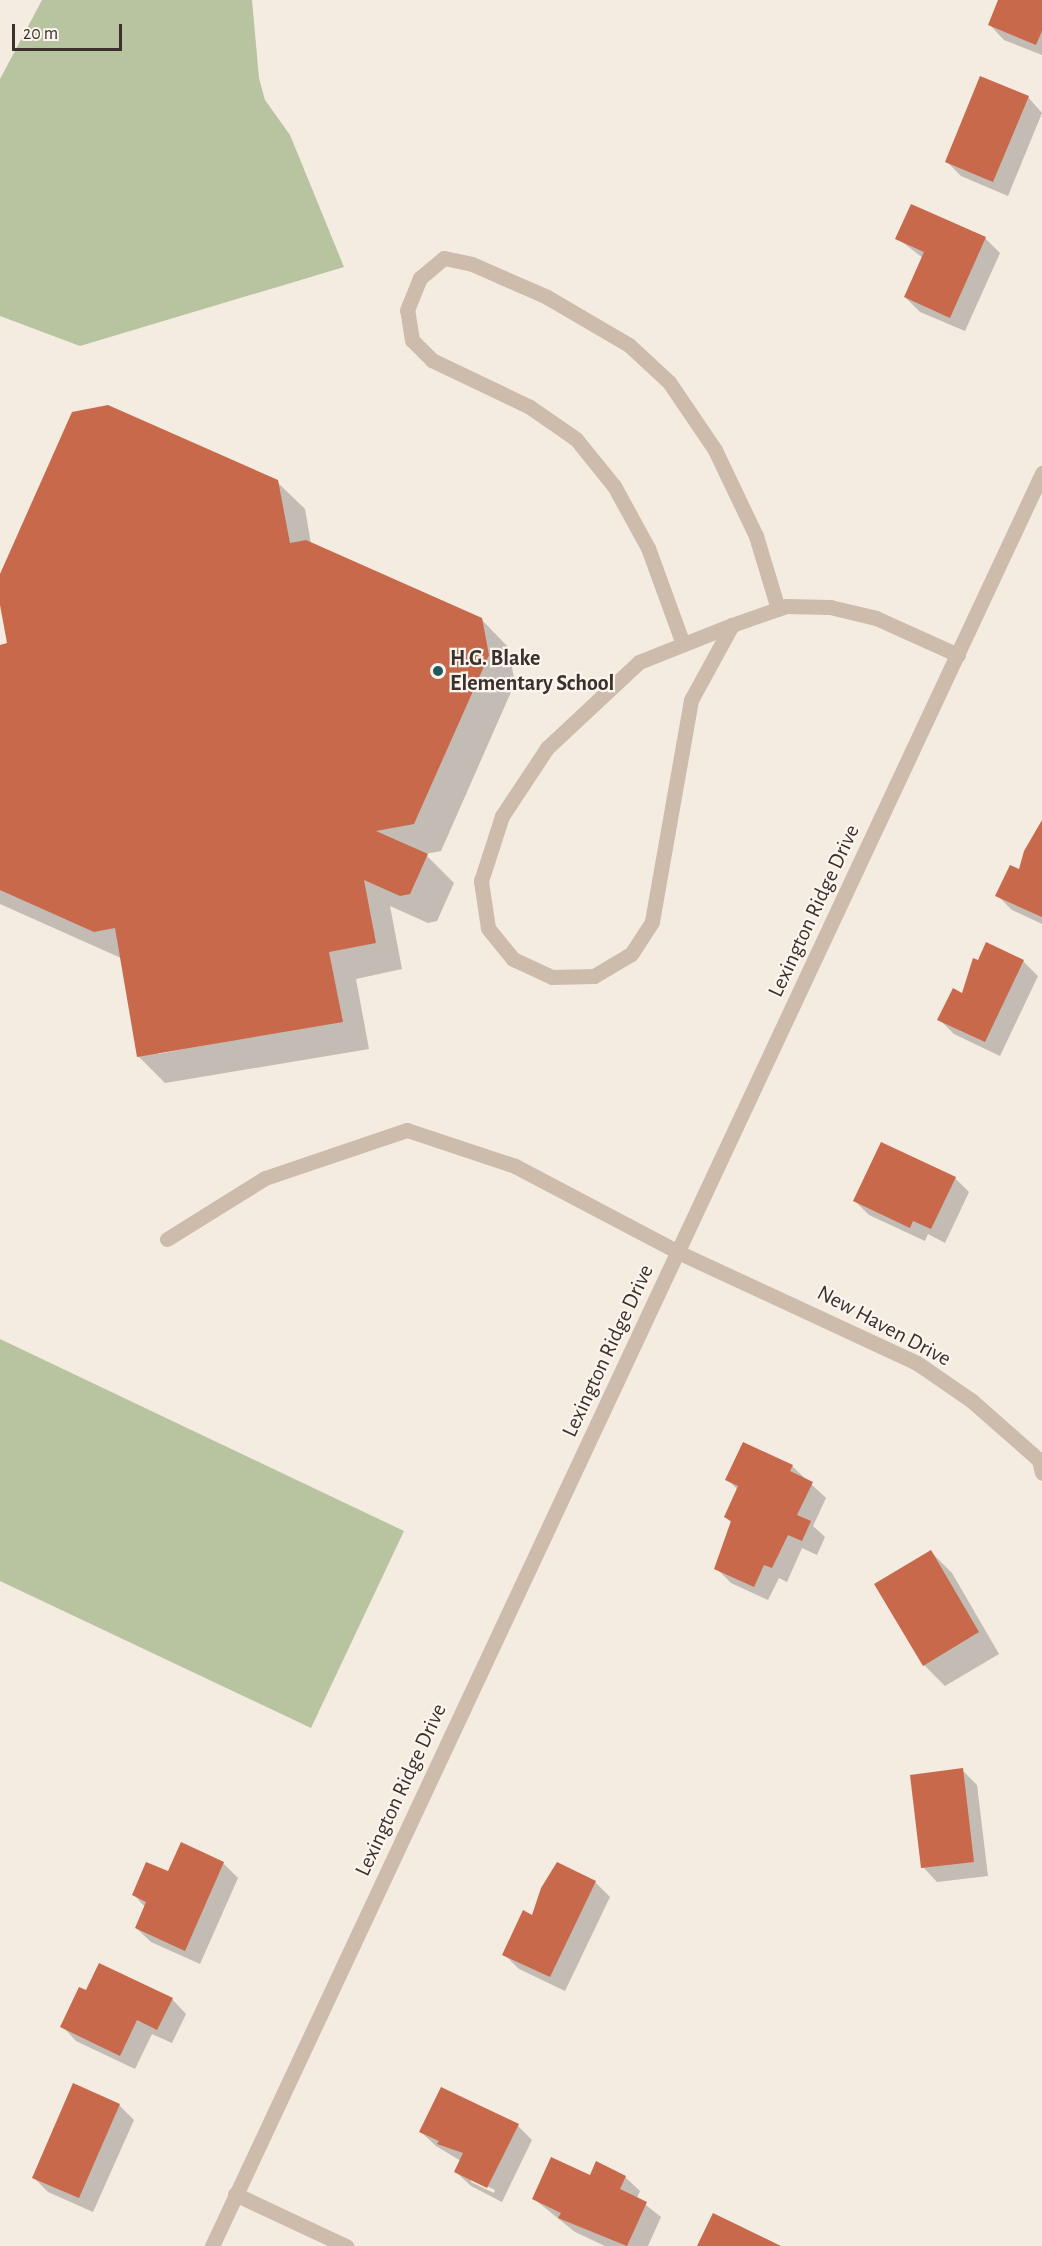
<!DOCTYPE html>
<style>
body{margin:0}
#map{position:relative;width:1042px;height:2246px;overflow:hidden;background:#f4ebe1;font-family:"Alegreya Sans",sans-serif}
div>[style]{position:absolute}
.green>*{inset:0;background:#b8c4a0}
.shadow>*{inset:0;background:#0003}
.building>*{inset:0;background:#c8694b}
.lane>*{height:15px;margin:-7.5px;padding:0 7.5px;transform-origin:7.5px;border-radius:7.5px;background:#cdbbac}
.street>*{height:15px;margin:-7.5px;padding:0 7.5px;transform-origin:7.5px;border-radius:7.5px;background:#cdbbac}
.dots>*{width:16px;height:16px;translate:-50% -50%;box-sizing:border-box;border:3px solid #fbf5ee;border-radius:50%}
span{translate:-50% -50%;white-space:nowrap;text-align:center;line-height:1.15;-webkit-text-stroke:4.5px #fbf5ee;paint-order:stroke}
.poi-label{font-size:22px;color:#3b302b;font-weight:700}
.left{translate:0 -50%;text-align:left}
.street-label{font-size:22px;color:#3b302b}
.scale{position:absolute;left:12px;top:24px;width:110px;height:27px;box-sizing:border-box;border:3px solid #3b302b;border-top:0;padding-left:8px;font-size:18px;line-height:21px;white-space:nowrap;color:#3b302b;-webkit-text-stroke:4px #fbf5ee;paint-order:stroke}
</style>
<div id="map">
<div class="green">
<div style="clip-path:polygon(42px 0,252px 0,259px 78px,265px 100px,290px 135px,344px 267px,80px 346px,0 316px,0 79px)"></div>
<div style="clip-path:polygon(0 1339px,404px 1531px,311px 1728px,0 1581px)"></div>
</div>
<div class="shadow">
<div style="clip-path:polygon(1000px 0,1042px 0,1042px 55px,1004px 40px,990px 25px)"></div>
<div style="clip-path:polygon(1028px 97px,1042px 113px,1008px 196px,961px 176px,947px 162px)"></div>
<div style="clip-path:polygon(912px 206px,986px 239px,1000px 253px,965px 331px,920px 312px,905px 297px,923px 258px,897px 238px)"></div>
<div style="clip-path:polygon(evenodd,277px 482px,305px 509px,311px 544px,481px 619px,508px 647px,515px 683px,441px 851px,425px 854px,454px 883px,437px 921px,428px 923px,390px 906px,402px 969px,356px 979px,369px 1049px,165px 1083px,138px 1056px,121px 958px,0 904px,0 646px,9px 645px,0 577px,277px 482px,254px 1036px,158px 1054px,158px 1051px,254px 1036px)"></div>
<div style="clip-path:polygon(1042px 823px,1042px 924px,1012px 910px,997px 895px,1020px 871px)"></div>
<div style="clip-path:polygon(1023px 961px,1038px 976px,1000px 1056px,954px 1034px,939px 1019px,962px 995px,978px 962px)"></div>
<div style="clip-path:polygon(955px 1178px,969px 1192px,945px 1243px,928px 1234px,925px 1241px,869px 1215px,855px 1201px)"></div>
<div style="clip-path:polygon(744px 1444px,792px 1466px,826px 1498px,813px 1526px,825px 1537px,817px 1555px,802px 1548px,787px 1582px,779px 1578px,768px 1600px,731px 1583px,716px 1568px,732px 1523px,725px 1517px,738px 1490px,727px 1479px)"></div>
<div style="clip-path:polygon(931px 1552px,952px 1573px,999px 1654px,945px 1686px,924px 1665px)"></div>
<div style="clip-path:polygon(962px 1770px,977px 1785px,988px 1876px,937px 1882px,923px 1867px)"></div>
<div style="clip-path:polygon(223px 1863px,238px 1878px,200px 1964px,151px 1942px,136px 1928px,145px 1907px,134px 1895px,168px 1873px)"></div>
<div style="clip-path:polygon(595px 1882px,610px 1897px,565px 1991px,519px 1969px,504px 1954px,533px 1917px)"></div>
<div style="clip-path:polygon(86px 1992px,172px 1999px,186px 2014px,172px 2043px,152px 2034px,135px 2069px,76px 2041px,62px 2026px)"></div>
<div style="clip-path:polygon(119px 2105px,134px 2120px,93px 2212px,48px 2192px,34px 2178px)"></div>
<div style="clip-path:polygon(evenodd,518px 2126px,532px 2140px,502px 2202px,471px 2186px,456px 2172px,461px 2161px,436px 2146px,421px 2132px,518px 2126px,471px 2179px,495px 2190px,494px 2193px,471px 2182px,471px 2179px)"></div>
<div style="clip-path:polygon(590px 2177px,625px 2177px,640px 2191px,637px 2198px,661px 2217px,648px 2246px,605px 2246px,575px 2232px,534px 2199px)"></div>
</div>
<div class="building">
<div style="clip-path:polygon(998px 0,1042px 0,1042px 31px,1036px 45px,988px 25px)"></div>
<div style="clip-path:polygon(980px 76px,1029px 96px,993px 182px,945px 162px)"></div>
<div style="clip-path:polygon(911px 204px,986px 237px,950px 318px,904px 297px,924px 252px,895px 239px)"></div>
<div style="clip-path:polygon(108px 405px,278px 480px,290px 543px,306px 540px,482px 618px,489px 655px,414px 824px,376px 831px,428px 854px,410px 894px,400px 896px,364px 880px,376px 943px,329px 952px,343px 1022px,137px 1057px,115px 928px,94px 932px,0 890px,0 645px,7px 643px,0 605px,0 574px,72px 412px)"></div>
<div style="clip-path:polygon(1042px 820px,1042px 917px,995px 896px,1010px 865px,1019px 869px,1024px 851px)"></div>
<div style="clip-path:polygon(986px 942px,1024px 960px,985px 1042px,937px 1020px,953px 988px,962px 993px,973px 958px,978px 960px)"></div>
<div style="clip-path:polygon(881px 1142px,956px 1177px,931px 1229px,913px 1221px,910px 1228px,853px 1201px)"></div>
<div style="clip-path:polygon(743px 1442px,793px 1465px,790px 1471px,813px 1482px,797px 1515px,811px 1521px,802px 1541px,788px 1535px,772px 1568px,764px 1565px,754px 1587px,714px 1569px,731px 1521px,724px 1517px,738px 1486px,725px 1480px)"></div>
<div style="clip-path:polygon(931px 1550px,979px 1632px,923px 1666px,874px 1584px)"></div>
<div style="clip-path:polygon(963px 1768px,974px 1862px,921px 1868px,910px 1775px)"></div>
<div style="clip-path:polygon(181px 1842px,224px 1862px,185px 1951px,135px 1928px,146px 1902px,132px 1895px,146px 1862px,168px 1871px)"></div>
<div style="clip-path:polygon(557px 1862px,596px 1881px,550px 1977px,502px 1955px,523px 1910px,532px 1915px,541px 1888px)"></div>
<div style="clip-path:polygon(99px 1963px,173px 1998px,157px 2030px,137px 2020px,120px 2056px,60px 2027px,79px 1987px,86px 1990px)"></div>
<div style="clip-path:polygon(73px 2083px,120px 2104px,79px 2198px,32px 2178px)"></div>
<div style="clip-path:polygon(441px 2087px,519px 2124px,487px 2188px,454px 2172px,463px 2153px,437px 2144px,439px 2141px,419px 2132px)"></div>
<div style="clip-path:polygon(551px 2157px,590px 2175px,596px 2161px,626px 2176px,620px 2189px,647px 2202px,627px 2246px,558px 2218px,561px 2213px,532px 2199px)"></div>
<div style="clip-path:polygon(713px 2213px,781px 2246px,697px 2246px)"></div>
</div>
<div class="lane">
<div style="left:732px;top:625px;width:85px;rotate:118.7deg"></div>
<div style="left:691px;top:700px;width:225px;rotate:100deg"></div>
<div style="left:652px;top:922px;width:38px;rotate:123deg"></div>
<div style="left:631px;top:954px;width:43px;rotate:149.3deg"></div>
<div style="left:594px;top:976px;width:42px;rotate:178.6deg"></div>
<div style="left:552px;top:977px;width:43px;rotate:-155.2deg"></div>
<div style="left:513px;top:959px;width:40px;rotate:-129deg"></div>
<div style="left:488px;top:928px;width:48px;rotate:-98.5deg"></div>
<div style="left:481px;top:881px;width:68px;rotate:-72.1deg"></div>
<div style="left:502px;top:816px;width:82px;rotate:-56.5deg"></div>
<div style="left:547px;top:748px;width:126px;rotate:-43.1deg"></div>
<div style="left:639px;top:662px;width:100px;rotate:-21.7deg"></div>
<div style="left:732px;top:625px;width:57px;rotate:-19.4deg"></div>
<div style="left:786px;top:606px;width:44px;rotate:1.3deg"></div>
<div style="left:830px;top:607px;width:47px;rotate:13.4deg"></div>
<div style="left:876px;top:618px;width:90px;rotate:24.3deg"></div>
<div style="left:683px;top:644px;width:102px;rotate:-110deg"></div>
<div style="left:648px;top:548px;width:71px;rotate:-118.7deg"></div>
<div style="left:614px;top:486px;width:60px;rotate:-129deg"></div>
<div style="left:576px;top:439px;width:56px;rotate:-145.2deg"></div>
<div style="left:530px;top:407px;width:109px;rotate:-154.4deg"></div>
<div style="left:432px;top:360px;width:28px;rotate:-135deg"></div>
<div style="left:412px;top:340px;width:30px;rotate:-99deg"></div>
<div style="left:407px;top:310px;width:35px;rotate:-68deg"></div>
<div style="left:420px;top:278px;width:31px;rotate:-40deg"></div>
<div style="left:444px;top:258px;width:29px;rotate:12deg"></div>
<div style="left:472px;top:264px;width:82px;rotate:23.7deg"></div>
<div style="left:547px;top:297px;width:95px;rotate:30.3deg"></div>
<div style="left:629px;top:345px;width:54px;rotate:42.8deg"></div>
<div style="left:669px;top:382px;width:82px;rotate:55.9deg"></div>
<div style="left:715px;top:450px;width:95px;rotate:64.5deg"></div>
<div style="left:756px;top:536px;width:76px;rotate:73.2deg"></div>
<div style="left:167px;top:1239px;width:115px;rotate:-31.9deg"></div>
<div style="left:265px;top:1178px;width:150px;rotate:-18.7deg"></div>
<div style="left:407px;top:1130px;width:114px;rotate:18.4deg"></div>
<div style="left:515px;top:1166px;width:187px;rotate:27.8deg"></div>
</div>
<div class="street">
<div style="left:680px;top:1253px;width:261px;rotate:24.9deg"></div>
<div style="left:917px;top:1363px;width:67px;rotate:34.6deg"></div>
<div style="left:972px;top:1401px;width:89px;rotate:41.4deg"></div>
<div style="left:1039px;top:1460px;width:13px;rotate:77deg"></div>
<div style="left:235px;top:2194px;width:123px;rotate:25.1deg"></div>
<div style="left:212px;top:2246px;width:1958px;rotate:-64.91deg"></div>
</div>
<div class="dots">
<div style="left:438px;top:671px;background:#1f5a5e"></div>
</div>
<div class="poi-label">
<span class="left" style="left:450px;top:671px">H.G. Blake<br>Elementary School</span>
</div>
<div class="street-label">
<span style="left:814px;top:911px;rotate:-65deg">Lexington Ridge Drive</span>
<span style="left:884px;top:1326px;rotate:28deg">New Haven Drive</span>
<span style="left:608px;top:1351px;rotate:-65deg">Lexington Ridge Drive</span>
<span style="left:401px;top:1790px;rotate:-65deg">Lexington Ridge Drive</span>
</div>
<div class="scale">20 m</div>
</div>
